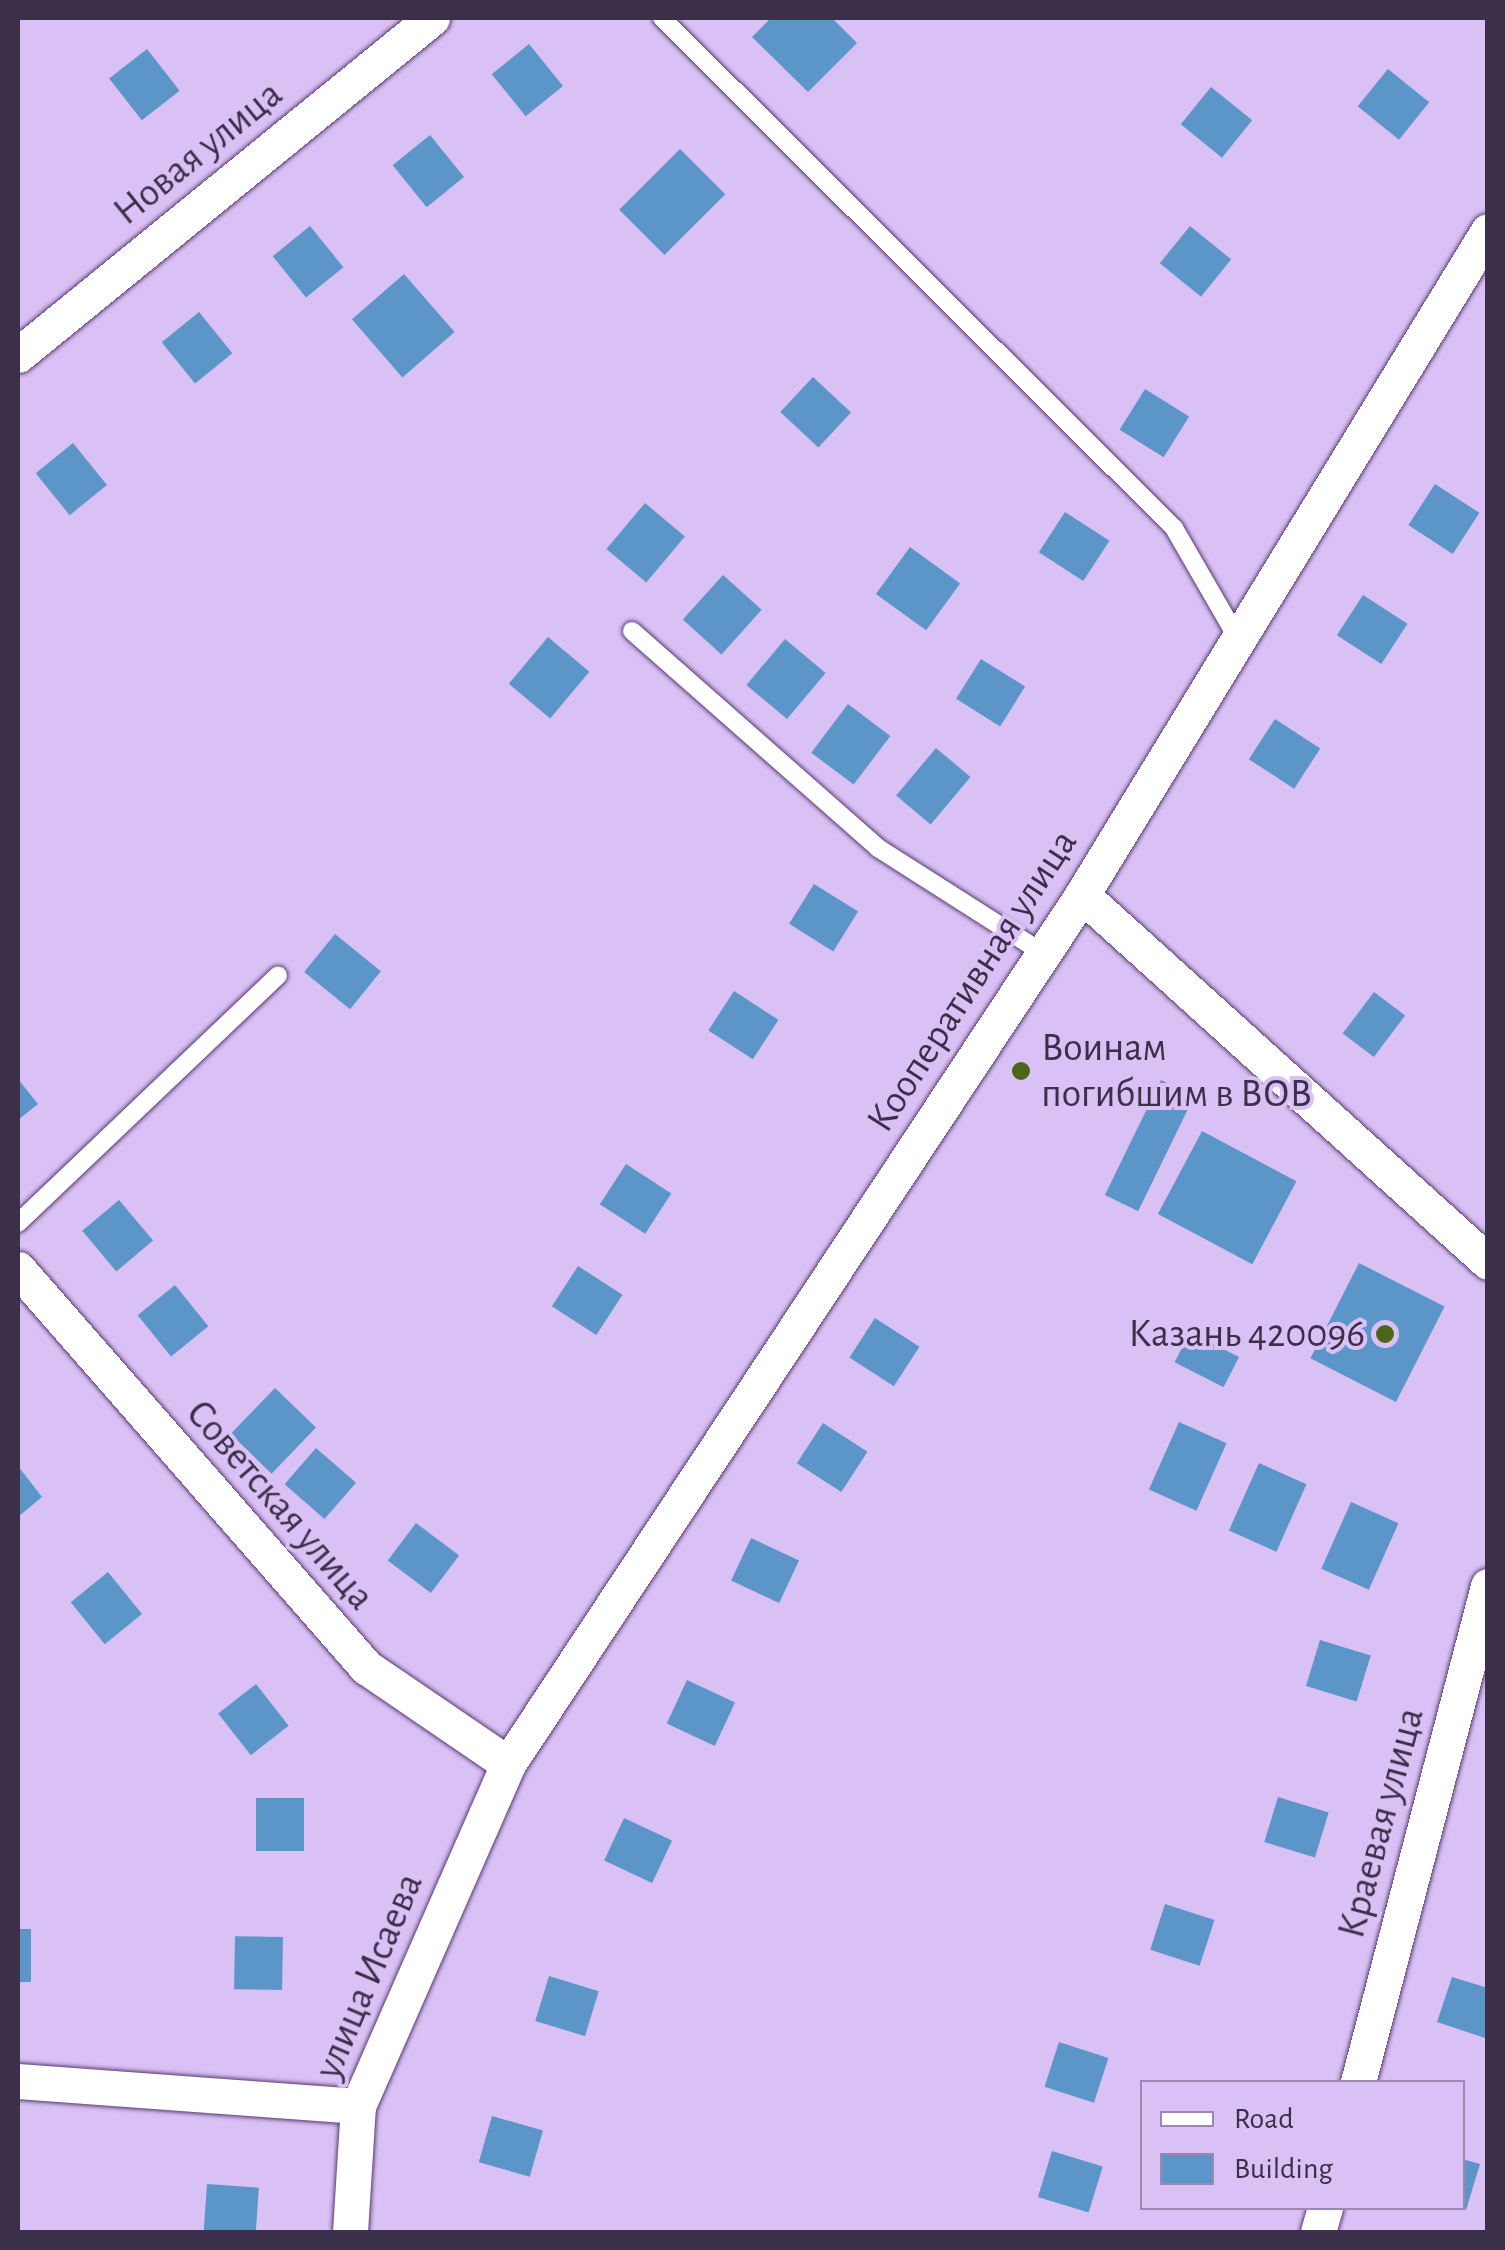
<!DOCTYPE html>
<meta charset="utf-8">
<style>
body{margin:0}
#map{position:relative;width:1505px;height:2250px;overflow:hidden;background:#dac1f5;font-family:"Alegreya Sans",sans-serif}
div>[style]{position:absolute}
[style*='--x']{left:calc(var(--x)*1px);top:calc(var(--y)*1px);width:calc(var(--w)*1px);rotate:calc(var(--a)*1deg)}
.building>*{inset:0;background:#5c95c7;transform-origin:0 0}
.roads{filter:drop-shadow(0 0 2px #573a72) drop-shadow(0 0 2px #573a72)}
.lane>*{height:18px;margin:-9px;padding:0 9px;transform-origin:9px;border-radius:9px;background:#fff}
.street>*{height:35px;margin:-17.5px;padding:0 17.5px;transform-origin:17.5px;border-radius:17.5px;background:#fff}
.dots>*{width:28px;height:28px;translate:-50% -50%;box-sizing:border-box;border:5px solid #dac1f5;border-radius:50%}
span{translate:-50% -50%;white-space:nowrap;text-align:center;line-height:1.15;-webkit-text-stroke:8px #dac1f5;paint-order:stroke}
.street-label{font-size:40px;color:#3c2f49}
.poi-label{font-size:40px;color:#3c2f49}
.left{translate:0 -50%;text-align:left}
.right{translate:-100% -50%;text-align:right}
.frame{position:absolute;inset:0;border:20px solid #3c2f49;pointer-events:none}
.legend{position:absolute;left:1140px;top:2080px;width:325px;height:130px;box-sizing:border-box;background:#dac1f5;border:2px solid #9b87b0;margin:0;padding:12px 18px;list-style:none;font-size:30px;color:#3c2f49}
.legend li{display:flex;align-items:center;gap:20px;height:50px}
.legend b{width:50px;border:2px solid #9b87b0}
</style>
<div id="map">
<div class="building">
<div style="clip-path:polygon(771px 18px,832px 18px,857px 43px,808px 92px,752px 37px)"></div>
<div style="left:529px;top:44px;width:54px;height:48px;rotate:51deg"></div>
<div style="left:147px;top:49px;width:53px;height:48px;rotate:52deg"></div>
<div style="left:1388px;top:69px;width:53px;height:48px;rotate:39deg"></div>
<div style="left:1211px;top:87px;width:53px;height:48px;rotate:39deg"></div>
<div style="left:430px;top:135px;width:54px;height:48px;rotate:51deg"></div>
<div style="left:680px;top:149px;width:64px;height:86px;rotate:45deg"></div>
<div style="left:310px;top:226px;width:53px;height:48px;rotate:51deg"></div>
<div style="left:1190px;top:226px;width:53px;height:48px;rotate:39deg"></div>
<div style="left:404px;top:274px;width:77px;height:69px;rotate:49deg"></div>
<div style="left:199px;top:312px;width:53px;height:48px;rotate:51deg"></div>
<div style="left:813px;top:377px;width:52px;height:48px;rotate:43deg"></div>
<div style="left:1145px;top:389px;width:52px;height:48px;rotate:32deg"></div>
<div style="left:73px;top:443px;width:54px;height:48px;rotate:51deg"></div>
<div style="left:1435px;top:484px;width:53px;height:49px;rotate:33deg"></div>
<div style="left:645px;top:503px;width:52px;height:60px;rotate:40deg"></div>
<div style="left:1065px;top:512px;width:53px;height:48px;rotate:33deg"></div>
<div style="left:910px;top:547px;width:62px;height:58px;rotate:36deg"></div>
<div style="left:723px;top:575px;width:52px;height:60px;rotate:42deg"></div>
<div style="left:1363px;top:595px;width:53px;height:48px;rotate:33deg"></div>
<div style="left:548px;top:637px;width:54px;height:61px;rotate:40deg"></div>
<div style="left:785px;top:639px;width:53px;height:60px;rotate:40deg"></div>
<div style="left:981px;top:659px;width:52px;height:47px;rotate:32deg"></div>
<div style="left:848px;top:704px;width:53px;height:61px;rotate:37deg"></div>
<div style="left:1275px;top:719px;width:54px;height:48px;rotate:33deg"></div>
<div style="left:936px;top:748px;width:45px;height:62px;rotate:40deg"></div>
<div style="left:814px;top:884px;width:52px;height:47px;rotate:32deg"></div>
<div style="left:335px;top:934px;width:59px;height:49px;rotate:39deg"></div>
<div style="left:734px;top:991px;width:53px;height:47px;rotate:33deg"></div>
<div style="left:1374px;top:992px;width:39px;height:52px;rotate:37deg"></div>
<div style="clip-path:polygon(18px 1079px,38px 1104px,18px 1120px)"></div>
<div style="left:1161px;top:1080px;width:37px;height:128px;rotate:26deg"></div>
<div style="left:1202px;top:1131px;width:107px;height:94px;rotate:28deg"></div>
<div style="left:626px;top:1164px;width:54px;height:48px;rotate:33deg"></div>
<div style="left:119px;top:1200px;width:53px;height:48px;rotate:50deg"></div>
<div style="left:1359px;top:1263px;width:96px;height:107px;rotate:27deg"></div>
<div style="left:578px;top:1266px;width:53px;height:48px;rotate:33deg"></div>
<div style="left:175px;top:1285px;width:53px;height:48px;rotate:51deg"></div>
<div style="left:875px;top:1318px;width:53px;height:47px;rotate:33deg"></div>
<div style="left:1190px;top:1332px;width:55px;height:34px;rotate:27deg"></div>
<div style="left:275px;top:1388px;width:57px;height:64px;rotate:44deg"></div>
<div style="left:1179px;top:1422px;width:52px;height:74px;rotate:24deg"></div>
<div style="left:823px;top:1423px;width:53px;height:48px;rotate:33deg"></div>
<div style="left:316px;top:1448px;width:53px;height:48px;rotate:41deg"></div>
<div style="left:1259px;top:1463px;width:52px;height:74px;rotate:24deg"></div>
<div style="clip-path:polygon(18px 1466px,42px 1497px,18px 1517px)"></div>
<div style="left:1351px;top:1502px;width:52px;height:73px;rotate:24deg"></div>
<div style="left:416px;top:1523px;width:54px;height:47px;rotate:37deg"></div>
<div style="left:751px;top:1538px;width:53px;height:47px;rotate:25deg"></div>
<div style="left:108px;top:1572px;width:54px;height:48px;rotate:51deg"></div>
<div style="left:1320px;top:1640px;width:53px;height:48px;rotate:17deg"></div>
<div style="left:687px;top:1680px;width:53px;height:48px;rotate:25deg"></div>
<div style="left:256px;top:1684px;width:53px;height:48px;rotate:52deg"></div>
<div style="left:1278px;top:1797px;width:53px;height:47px;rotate:17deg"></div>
<div style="left:304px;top:1798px;width:53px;height:48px;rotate:90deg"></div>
<div style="left:624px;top:1818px;width:53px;height:47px;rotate:25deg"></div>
<div style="left:1165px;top:1904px;width:52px;height:48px;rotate:18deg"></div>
<div style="left:18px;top:1929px;width:13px;height:53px"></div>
<div style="left:283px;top:1937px;width:53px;height:48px;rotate:91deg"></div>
<div style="left:549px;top:1976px;width:52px;height:47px;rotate:17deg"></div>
<div style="clip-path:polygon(1452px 1977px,1488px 1988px,1488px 2039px,1437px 2022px)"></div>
<div style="left:1059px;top:2042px;width:52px;height:47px;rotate:18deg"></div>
<div style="left:492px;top:2116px;width:53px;height:48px;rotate:16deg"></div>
<div style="left:1052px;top:2151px;width:53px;height:48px;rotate:17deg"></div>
<div style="clip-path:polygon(1462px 2159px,1480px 2164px,1466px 2210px,1462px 2209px)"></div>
<div style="left:207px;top:2184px;width:52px;height:47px;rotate:4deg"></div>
</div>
<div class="roads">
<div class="lane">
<div style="--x:662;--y:18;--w:723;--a:44.89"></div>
<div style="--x:1174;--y:528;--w:128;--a:60"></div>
<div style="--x:632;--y:631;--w:328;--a:41.4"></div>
<div style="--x:878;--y:848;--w:196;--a:32.5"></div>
<div style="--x:18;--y:1223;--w:359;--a:-43.6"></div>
</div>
<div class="street">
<div style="--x:18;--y:355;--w:534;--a:-39.15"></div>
<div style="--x:1082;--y:895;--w:547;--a:42.11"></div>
<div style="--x:18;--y:1269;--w:529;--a:48.83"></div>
<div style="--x:366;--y:1667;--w:172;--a:34.3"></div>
<div style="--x:18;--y:2081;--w:341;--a:4.2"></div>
<div style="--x:1358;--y:2082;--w:513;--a:-75.31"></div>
<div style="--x:350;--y:2232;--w:126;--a:-86.4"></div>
<div style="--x:358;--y:2106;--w:373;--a:-66.3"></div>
<div style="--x:508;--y:1764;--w:1041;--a:-56.55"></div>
<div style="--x:1082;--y:895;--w:778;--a:-58.56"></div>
<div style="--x:1318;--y:2232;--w:25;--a:-74"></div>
</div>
</div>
<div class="dots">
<div style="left:1021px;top:1071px;background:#4c6617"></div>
<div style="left:1385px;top:1334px;background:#4c6617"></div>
</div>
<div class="street-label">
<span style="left:198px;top:153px;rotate:-39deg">Новая улица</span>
<span style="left:972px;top:981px;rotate:-57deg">Кооперативная улица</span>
<span style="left:280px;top:1505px;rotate:49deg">Советская улица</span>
<span style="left:1381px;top:1823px;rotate:-75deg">Краевая улица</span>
<span style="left:369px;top:1976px;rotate:-67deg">улица Исаева</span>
</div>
<div class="poi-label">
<span class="left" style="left:1041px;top:1071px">Воинам<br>погибшим в ВОВ</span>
<span class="right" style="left:1365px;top:1334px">Казань 420096</span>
</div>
<div class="frame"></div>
<ul class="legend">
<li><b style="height:12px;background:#fff"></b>Road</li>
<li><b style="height:28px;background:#5c95c7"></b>Building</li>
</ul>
</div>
